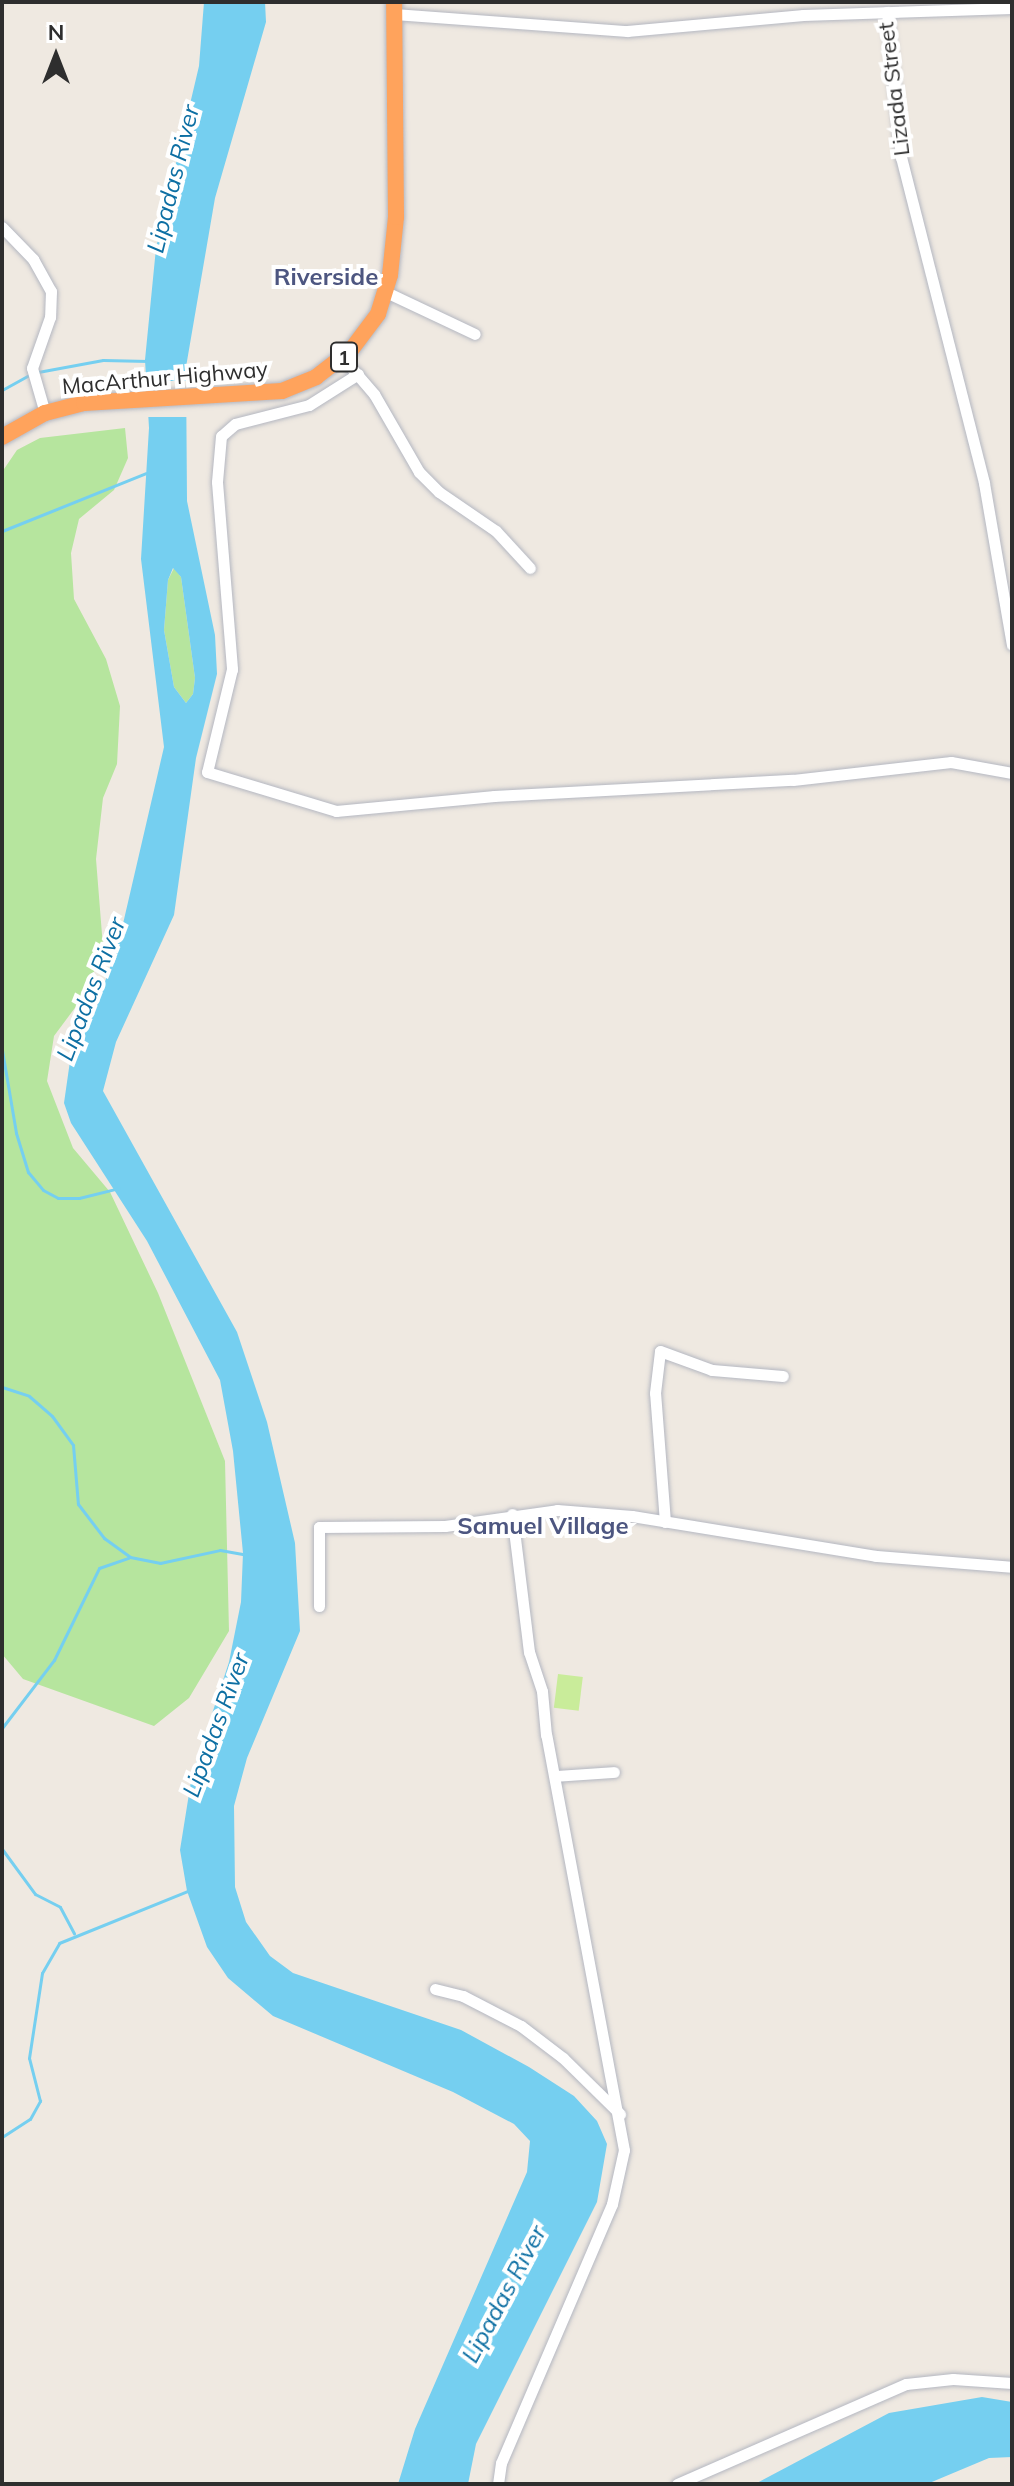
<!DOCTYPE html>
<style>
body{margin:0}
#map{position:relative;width:1014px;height:2486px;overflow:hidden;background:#efe9e1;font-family:Mulish,sans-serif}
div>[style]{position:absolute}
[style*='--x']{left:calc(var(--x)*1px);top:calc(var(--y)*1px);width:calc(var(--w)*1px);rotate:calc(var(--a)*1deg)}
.green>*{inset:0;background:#b6e59e}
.pitch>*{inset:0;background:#c9ec9a;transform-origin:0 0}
.water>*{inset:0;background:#75cff0}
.pier>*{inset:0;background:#efe9e1;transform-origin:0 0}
.stream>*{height:3px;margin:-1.5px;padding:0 1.5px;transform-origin:1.5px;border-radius:1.5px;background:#75cff0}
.roads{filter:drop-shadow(0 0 2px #b4b7c1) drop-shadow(0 0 2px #b4b7c1)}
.minor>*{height:11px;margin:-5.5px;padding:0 5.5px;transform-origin:5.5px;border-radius:5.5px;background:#fff}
.highway>*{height:16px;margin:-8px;padding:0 8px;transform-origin:8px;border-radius:8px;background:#ffa35c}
span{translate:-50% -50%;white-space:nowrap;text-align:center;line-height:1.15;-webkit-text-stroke:8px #fff;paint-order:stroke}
.shield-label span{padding:2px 6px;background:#fff;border:2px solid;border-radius:6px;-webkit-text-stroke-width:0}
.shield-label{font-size:20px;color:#2e2e2e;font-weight:700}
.street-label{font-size:22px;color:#2e2e2e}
.water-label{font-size:24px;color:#0d6fa3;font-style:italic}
.neighbourhood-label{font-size:24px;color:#4d5680;font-weight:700}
.frame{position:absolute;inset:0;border:4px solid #2e2e2e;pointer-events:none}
.north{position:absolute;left:16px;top:16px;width:80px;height:80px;-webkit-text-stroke:6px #fff;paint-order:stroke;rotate:0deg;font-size:22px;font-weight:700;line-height:32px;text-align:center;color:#2e2e2e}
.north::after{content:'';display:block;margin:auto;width:28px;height:36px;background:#2e2e2e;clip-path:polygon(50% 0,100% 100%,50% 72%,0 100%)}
</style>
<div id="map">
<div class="green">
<div style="clip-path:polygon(125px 428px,128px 458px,114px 490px,79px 519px,71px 553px,74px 599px,106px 659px,120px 706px,117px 764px,103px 798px,96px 859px,103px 947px,86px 993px,54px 1036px,47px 1081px,73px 1148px,110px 1192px,158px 1293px,225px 1461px,229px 1631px,189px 1698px,154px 1726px,23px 1679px,2px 1654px,2px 472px,17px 450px,40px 438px)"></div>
<div style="clip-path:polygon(174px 568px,181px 577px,195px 678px,193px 694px,186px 703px,174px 687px,164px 630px,168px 580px)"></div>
</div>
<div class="pitch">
<div style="left:558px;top:1674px;width:25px;height:34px;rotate:7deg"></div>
</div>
<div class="water">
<div style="clip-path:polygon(evenodd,204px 2px,265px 2px,266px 22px,215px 198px,186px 367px,187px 501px,215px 635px,217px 674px,196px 758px,174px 915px,116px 1042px,103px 1091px,237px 1332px,267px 1422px,295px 1543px,300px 1631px,247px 1758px,234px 1806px,235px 1887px,246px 1922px,270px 1956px,293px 1973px,461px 2030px,529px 2067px,574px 2096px,597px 2121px,607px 2144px,597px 2202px,476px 2444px,468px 2484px,398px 2484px,415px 2429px,527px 2172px,530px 2141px,514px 2124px,453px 2092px,273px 2016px,228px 1978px,207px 1947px,187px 1891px,180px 1850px,192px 1775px,229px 1662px,241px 1602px,243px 1553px,233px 1451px,220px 1380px,147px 1241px,71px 1123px,64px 1103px,71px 1054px,97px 1005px,119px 941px,164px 747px,141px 559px,149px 428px,145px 360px,156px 248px,199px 66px,204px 2px,173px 568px,181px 577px,195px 678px,193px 694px,186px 703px,174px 687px,164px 630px,168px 580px,173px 568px)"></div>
<div style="clip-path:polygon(982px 2397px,1012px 2402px,1012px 2457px,989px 2458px,927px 2484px,755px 2484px,889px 2413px)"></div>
</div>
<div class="pier">
<div style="left:189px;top:381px;width:36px;height:47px;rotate:90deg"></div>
</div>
<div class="stream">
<div style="--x:38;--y:372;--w:66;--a:-10.5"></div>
<div style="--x:103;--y:360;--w:45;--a:1.3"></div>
<div style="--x:2;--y:390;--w:31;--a:-29"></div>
<div style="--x:2;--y:531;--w:155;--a:-21.9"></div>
<div style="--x:2;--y:1050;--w:84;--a:80.4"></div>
<div style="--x:16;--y:1133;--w:41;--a:72.9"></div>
<div style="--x:28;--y:1172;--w:23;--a:50"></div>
<div style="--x:43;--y:1190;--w:17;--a:28"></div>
<div style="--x:58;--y:1198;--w:21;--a:0"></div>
<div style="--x:79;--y:1198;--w:41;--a:-14"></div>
<div style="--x:2;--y:1387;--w:28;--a:18"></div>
<div style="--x:29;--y:1396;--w:30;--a:41"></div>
<div style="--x:52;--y:1416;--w:36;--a:54"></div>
<div style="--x:73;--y:1445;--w:59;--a:85.2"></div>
<div style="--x:78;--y:1504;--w:43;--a:52.6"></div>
<div style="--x:104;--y:1538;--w:32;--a:36"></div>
<div style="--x:130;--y:1557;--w:31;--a:11"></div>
<div style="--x:160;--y:1563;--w:61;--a:-12.2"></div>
<div style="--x:220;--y:1550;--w:27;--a:10"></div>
<div style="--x:2;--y:1728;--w:86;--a:-52.6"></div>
<div style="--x:54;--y:1660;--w:102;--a:-63.9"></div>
<div style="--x:99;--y:1568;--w:31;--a:-19"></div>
<div style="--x:2;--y:1849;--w:56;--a:53.7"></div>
<div style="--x:35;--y:1894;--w:28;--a:27"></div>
<div style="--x:60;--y:1907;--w:30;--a:62"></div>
<div style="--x:2;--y:2137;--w:33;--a:-33"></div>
<div style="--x:30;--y:2119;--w:21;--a:-61"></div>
<div style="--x:40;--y:2101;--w:44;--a:-104.3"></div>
<div style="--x:29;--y:2058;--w:86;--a:-81.3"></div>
<div style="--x:42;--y:1973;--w:34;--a:-60"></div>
<div style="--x:59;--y:1943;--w:139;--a:-22"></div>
</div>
<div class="roads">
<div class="minor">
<div style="--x:887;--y:12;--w:146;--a:84.5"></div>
<div style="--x:901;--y:157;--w:336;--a:75.7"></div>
<div style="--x:984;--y:483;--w:164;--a:80.2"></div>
<div style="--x:394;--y:14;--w:234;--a:4.2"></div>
<div style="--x:627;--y:31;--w:177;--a:-5.2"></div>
<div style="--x:803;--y:15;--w:209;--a:-1.9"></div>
<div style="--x:2;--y:227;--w:45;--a:45.9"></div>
<div style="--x:33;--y:259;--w:37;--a:61"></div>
<div style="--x:51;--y:291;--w:26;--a:92"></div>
<div style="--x:50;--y:317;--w:54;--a:109.4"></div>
<div style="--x:32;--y:368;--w:47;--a:73.9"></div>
<div style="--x:386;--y:292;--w:98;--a:25.3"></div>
<div style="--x:343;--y:358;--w:48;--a:49.3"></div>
<div style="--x:374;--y:394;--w:90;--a:60"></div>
<div style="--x:419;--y:472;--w:28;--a:45"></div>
<div style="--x:439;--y:492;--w:69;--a:34.4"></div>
<div style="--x:496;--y:531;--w:50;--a:47.4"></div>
<div style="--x:358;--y:374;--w:58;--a:147.7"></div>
<div style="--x:309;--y:405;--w:76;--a:165.6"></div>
<div style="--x:235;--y:424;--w:18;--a:139"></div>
<div style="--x:221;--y:436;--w:46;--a:95"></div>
<div style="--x:217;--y:482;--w:188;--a:85.4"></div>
<div style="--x:232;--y:669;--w:106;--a:103.6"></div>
<div style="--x:207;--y:772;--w:135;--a:16.8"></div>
<div style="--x:336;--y:811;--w:159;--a:-5.4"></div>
<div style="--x:494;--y:796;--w:299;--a:-3.1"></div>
<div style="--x:793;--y:780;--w:159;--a:-6.5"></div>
<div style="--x:951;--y:762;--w:62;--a:10.2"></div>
<div style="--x:665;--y:1522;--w:129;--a:-94.4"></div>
<div style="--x:655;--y:1393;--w:42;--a:-83.2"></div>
<div style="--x:660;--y:1351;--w:55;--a:20.1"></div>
<div style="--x:712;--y:1370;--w:71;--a:4.8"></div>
<div style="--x:319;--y:1606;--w:79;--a:-90"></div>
<div style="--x:319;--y:1527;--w:126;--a:-0.5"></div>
<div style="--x:445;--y:1526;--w:113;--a:-8.1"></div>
<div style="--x:557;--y:1510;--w:75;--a:4.6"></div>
<div style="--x:632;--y:1516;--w:247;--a:9.3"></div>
<div style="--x:876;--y:1556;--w:136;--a:4.6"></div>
<div style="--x:555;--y:1776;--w:59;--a:-3.9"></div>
<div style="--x:435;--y:1989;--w:29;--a:14"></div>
<div style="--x:463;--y:1996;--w:65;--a:27.3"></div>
<div style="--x:521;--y:2026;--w:53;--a:37.3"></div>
<div style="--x:563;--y:2058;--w:80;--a:44.5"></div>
<div style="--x:498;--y:2484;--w:21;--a:-82"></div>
<div style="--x:501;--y:2463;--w:282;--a:-66.8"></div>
<div style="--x:612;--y:2204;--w:55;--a:-77.5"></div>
<div style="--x:624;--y:2150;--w:422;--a:-100.6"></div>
<div style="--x:546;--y:1735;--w:44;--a:-95.2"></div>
<div style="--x:542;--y:1691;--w:41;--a:-108.4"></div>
<div style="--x:529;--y:1652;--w:139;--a:-97"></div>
<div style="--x:677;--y:2484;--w:250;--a:-23.6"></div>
<div style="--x:906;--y:2384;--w:47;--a:-6.1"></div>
<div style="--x:953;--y:2379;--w:59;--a:3.9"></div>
</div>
<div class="highway">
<div style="--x:2;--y:437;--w:49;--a:-29.2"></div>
<div style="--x:45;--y:413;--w:40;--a:-14.4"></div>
<div style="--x:84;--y:403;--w:198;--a:-3.5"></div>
<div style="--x:282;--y:391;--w:37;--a:-22"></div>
<div style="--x:316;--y:377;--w:44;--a:-37.6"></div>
<div style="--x:351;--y:350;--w:45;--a:-53.1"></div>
<div style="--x:378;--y:314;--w:41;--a:-72.9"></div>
<div style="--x:390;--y:275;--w:58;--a:-84.1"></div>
<div style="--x:396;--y:217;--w:215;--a:-90.5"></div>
</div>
</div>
<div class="shield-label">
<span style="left:344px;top:357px">1</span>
</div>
<div class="street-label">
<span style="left:894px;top:89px;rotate:-97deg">Lizada Street</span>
<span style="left:165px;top:378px;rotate:-5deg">MacArthur Highway</span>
</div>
<div class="water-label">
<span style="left:173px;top:179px;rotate:-76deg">Lipadas River</span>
<span style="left:91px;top:989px;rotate:-69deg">Lipadas River</span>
<span style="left:216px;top:1725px;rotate:-70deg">Lipadas River</span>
<span style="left:504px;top:2294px;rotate:-62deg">Lipadas River</span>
</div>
<div class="neighbourhood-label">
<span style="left:326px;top:277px">Riverside</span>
<span style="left:543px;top:1526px">Samuel Village</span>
</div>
<div class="frame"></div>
<div class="north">N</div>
</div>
